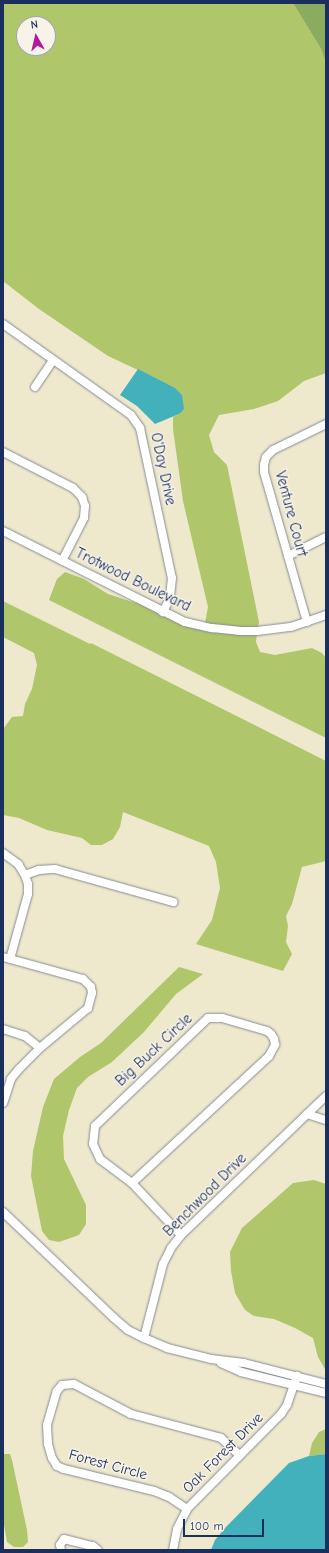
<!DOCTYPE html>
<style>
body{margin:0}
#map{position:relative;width:329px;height:1553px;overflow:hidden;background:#eee8cd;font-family:"Comic Neue",sans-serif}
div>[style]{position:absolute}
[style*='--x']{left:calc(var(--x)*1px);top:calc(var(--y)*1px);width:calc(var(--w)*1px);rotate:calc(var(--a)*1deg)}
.green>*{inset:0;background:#afc66b}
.forest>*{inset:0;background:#8bab5f}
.water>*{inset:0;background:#42b1bc}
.roads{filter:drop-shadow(0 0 1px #848c96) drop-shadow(0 0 1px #848c96)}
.minor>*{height:8px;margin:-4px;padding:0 4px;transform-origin:4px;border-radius:4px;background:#fff}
span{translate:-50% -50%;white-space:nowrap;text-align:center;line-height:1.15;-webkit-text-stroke:3px #f7f3e8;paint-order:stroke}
.street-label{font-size:15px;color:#1b2f5e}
.frame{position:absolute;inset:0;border:4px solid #1b2f5e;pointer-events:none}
.north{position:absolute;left:16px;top:16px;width:40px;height:40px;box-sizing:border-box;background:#f7f3e8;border:1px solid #9fa5b1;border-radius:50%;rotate:352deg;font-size:11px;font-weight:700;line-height:16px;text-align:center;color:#1b2f5e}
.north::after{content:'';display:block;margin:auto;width:14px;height:18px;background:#b5179e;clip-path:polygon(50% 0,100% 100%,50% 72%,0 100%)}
.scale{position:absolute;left:183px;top:1519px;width:81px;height:18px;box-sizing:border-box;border:2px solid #1b2f5e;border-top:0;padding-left:5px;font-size:12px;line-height:14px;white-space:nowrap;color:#1b2f5e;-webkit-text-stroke:3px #f7f3e8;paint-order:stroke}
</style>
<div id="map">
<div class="green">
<div style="clip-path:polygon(evenodd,3px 3px,293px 3px,321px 49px,326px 63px,326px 373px,304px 381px,278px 401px,254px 409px,219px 415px,209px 435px,214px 452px,227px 465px,259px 622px,258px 628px,239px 628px,205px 623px,208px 607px,183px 501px,173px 429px,173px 417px,179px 414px,153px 377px,108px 356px,39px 309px,3px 281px,3px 3px,24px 24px,48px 24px,48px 48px,24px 48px,24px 24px)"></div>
<div style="clip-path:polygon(65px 572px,84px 579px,108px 594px,142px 605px,184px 625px,257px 634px,256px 642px,260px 652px,275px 655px,312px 648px,322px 653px,326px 658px,326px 738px,49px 600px,57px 579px)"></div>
<div style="clip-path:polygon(3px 601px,90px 644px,91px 643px,326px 761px,326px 861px,302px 867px,292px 904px,286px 916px,288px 926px,286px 942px,292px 954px,283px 971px,196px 944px,212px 920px,220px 888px,216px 862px,209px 846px,123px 812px,120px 827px,113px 839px,102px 845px,91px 845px,82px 838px,47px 830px,19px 818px,3px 815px,3px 729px,12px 717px,23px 716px,25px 704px,32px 689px,37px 665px,34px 653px,3px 637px)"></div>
<div style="clip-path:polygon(179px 967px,203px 974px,176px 994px,144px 1032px,112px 1062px,88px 1077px,77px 1088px,69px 1110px,63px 1136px,64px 1159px,86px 1205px,86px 1224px,79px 1235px,59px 1242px,49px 1240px,42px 1231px,31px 1176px,33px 1151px,43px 1107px,54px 1079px,80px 1057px,101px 1043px)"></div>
<div style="clip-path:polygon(314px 1180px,326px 1184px,326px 1371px,318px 1357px,313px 1338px,295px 1328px,274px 1319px,254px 1316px,245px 1310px,235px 1293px,231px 1271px,230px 1252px,242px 1228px,293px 1183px)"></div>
<div style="clip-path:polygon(326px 1429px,326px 1454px,309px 1456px,312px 1443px,319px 1432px)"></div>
<div style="clip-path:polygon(3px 1454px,10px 1454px,12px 1460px,27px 1530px,28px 1542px,23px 1547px,14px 1547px,7px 1542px,4px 1525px)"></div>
</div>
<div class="forest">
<div style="clip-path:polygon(293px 3px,326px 3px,326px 63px,321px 49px)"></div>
</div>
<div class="water">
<div style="clip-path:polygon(138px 369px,175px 388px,182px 395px,184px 409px,179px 414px,155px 424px,137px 406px,120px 395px)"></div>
<div style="clip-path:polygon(326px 1454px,326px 1550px,211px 1550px,215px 1540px,226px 1527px,289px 1463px,309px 1456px)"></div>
</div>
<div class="roads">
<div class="minor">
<div style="--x:3;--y:324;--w:157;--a:35.4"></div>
<div style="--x:131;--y:415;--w:16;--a:55"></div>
<div style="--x:140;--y:428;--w:153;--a:78"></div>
<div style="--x:172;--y:578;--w:20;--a:96"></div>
<div style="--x:170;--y:598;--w:16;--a:117"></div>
<div style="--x:35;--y:387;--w:32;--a:-56"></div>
<div style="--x:3;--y:452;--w:79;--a:27.2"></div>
<div style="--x:73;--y:488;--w:13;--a:45"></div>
<div style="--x:82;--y:497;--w:9;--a:72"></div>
<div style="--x:85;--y:506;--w:12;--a:95"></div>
<div style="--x:84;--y:518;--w:48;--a:117.1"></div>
<div style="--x:3;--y:531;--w:203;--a:26.6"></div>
<div style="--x:185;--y:622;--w:28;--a:13"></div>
<div style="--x:212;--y:628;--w:27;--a:6"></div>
<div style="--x:239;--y:631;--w:18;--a:0"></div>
<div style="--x:257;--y:631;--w:34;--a:-7"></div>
<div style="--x:291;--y:627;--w:37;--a:-19"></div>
<div style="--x:288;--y:556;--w:42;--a:-26.6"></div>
<div style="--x:307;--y:622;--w:156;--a:-106"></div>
<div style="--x:264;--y:472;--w:7;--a:-90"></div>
<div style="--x:264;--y:465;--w:8;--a:-76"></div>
<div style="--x:266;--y:457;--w:10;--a:-45"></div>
<div style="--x:273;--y:450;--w:59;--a:-26.1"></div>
<div style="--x:3;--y:853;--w:19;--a:36"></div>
<div style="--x:18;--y:864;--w:13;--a:58"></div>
<div style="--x:25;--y:875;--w:9;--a:72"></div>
<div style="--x:28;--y:884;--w:10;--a:90"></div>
<div style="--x:28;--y:894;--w:67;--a:105.5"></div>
<div style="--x:25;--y:875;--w:15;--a:-20"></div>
<div style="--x:39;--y:870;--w:16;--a:-4"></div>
<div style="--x:55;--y:869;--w:123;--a:15.6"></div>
<div style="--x:3;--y:957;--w:83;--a:15.4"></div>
<div style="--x:83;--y:979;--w:11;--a:45"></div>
<div style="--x:91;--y:987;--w:6;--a:81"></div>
<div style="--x:92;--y:993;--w:16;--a:105"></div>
<div style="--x:88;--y:1008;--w:62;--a:140.2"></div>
<div style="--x:40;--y:1048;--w:30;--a:135"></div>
<div style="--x:19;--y:1069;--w:13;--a:129"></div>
<div style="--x:11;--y:1079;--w:25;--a:108"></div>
<div style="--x:3;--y:1029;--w:23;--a:18"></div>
<div style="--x:25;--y:1036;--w:19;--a:39"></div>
<div style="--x:307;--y:1114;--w:20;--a:18"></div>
<div style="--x:132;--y:1183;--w:187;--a:-42.8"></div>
<div style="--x:269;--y:1056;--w:13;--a:-61"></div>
<div style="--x:275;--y:1045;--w:6;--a:-99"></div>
<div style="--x:274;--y:1039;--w:6;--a:-121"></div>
<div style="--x:271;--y:1034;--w:5;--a:-143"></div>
<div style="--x:267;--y:1031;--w:47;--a:-163.9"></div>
<div style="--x:222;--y:1018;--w:14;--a:180"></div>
<div style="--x:208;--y:1018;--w:156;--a:136.3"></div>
<div style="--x:95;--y:1126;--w:18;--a:96"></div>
<div style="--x:93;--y:1144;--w:17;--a:65"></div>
<div style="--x:100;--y:1159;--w:40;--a:37"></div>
<div style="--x:132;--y:1183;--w:71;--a:46.7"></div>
<div style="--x:3;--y:1212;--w:153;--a:43.7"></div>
<div style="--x:114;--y:1318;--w:18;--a:41"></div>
<div style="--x:128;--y:1330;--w:18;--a:27"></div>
<div style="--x:144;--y:1338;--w:25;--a:23"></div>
<div style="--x:167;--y:1348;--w:45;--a:14"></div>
<div style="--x:211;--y:1359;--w:33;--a:7"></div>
<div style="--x:244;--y:1363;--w:85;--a:14.4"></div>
<div style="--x:144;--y:1338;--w:76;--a:-75.6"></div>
<div style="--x:163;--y:1264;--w:18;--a:-63"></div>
<div style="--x:171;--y:1248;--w:16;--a:-52"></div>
<div style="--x:181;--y:1235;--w:201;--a:-43.8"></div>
<div style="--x:221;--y:1363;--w:22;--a:24"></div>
<div style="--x:241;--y:1372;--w:88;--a:13.9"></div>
<div style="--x:187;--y:1509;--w:22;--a:-146"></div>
<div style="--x:169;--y:1497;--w:16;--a:-158"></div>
<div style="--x:154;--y:1491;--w:93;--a:-166.3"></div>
<div style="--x:64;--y:1469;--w:8;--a:-157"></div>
<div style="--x:57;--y:1466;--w:9;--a:-122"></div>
<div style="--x:52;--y:1458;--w:15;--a:-106"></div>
<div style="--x:48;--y:1444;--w:19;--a:-93"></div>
<div style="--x:47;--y:1425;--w:35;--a:-74"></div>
<div style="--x:57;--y:1391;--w:8;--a:-50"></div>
<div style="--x:62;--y:1385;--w:12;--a:-5"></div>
<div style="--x:74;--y:1384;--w:64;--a:27.8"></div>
<div style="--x:131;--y:1414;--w:93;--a:14.9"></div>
<div style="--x:221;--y:1438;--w:25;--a:43"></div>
<div style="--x:61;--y:1550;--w:5;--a:-101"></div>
<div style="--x:60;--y:1545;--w:7;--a:-56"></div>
<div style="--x:64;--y:1539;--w:30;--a:14"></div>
<div style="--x:93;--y:1546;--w:6;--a:39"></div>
<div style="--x:173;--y:1550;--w:21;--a:-79"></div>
<div style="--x:177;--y:1529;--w:22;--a:-63"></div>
<div style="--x:187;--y:1509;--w:134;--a:-45.3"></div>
<div style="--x:281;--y:1414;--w:11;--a:-56"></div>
<div style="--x:287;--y:1405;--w:31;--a:-71"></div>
</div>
</div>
<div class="street-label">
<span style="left:163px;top:469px;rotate:78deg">O'Day Drive</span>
<span style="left:291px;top:514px;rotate:75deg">Venture Court</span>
<span style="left:133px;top:580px;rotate:26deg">Trotwood Boulevard</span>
<span style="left:154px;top:1050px;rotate:-43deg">Big Buck Circle</span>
<span style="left:205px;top:1195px;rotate:-45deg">Benchwood Drive</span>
<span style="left:223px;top:1453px;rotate:-45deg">Oak Forest Drive</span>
<span style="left:108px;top:1465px;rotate:15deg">Forest Circle</span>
</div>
<div class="frame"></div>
<div class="north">N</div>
<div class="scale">100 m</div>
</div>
